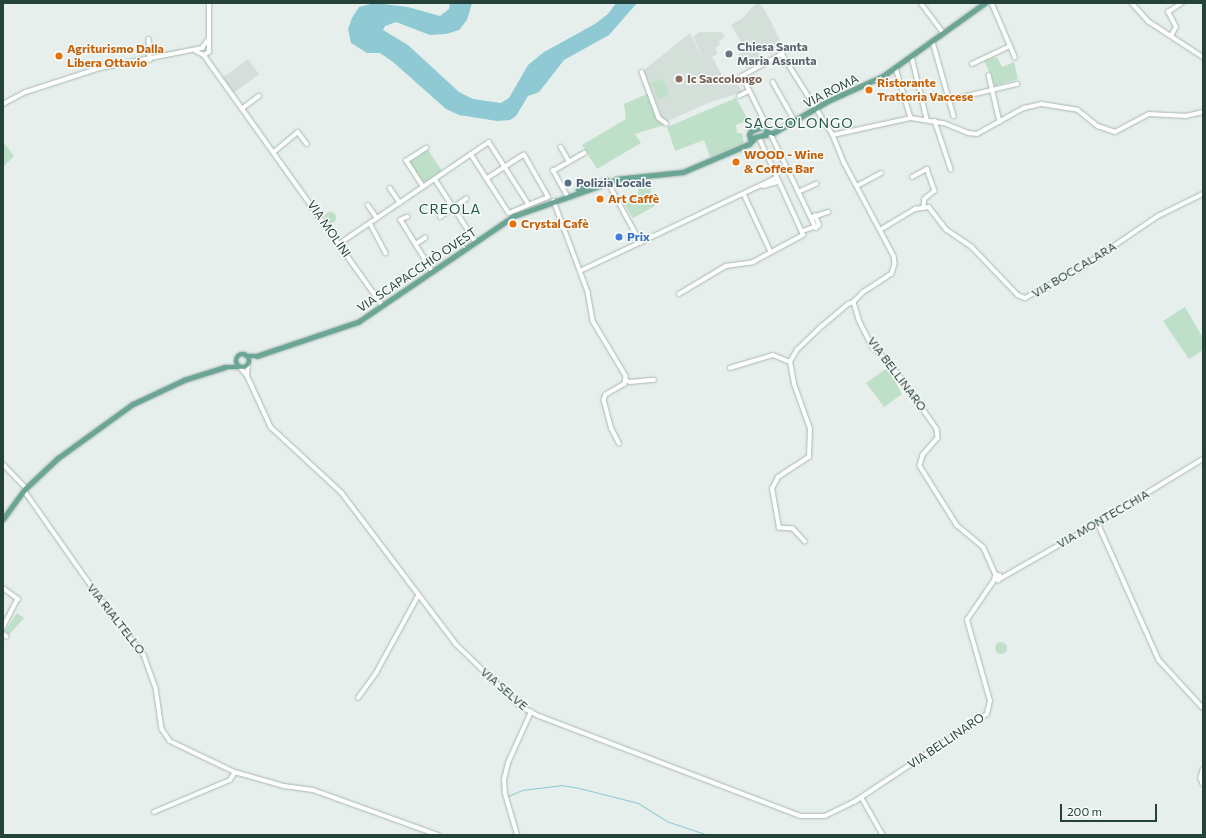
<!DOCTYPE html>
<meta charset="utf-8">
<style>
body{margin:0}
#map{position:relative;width:1206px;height:838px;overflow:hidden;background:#e6efeb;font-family:Commissioner,sans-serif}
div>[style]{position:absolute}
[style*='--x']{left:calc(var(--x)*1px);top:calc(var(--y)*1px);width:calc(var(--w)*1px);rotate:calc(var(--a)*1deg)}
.built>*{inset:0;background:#d4dfda;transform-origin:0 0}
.green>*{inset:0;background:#bfe0c8;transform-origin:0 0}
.round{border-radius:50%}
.water>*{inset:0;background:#8ec9d4}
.stream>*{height:1px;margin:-0.5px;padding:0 0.5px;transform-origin:0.5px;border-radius:0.5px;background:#8ec9d4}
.roads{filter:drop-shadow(0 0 1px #a8b8b2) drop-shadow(0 0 1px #a8b8b2)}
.minor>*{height:3.5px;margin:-1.75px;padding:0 1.75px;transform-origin:1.75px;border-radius:1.75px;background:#fff}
.major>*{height:4.5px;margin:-2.25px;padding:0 2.25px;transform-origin:2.25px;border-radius:2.25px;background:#6aa596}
.major>.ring{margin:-2.25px;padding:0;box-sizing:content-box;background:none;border:4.5px solid #6aa596;border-radius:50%}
.dots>*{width:11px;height:11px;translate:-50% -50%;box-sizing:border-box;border:2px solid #f7fbf9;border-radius:50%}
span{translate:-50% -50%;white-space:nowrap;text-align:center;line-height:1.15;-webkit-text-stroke:3px #f7fbf9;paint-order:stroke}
.worship-label{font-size:12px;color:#5b616d;font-weight:700}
.left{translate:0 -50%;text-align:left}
.food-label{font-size:12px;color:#c56008;font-weight:700}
.education-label{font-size:12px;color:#785e54;font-weight:700}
.street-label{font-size:12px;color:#24423a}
.service-label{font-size:12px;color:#4e5e75;font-weight:700}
.shop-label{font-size:12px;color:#366cbe;font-weight:700}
.quarter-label{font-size:14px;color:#1f5548;letter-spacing:1px}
.frame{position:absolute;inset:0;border:4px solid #24423a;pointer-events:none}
.scale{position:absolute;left:1060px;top:804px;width:97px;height:18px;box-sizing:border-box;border:2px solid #24423a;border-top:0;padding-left:5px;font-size:12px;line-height:14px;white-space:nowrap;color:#24423a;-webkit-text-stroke:3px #f7fbf9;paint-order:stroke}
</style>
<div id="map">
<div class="built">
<div style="clip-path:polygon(756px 3px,760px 3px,772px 23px,783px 48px,771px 54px,765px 45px,763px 46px,757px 50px,762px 59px,746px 68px,738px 55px,746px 50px,731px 25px,744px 17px)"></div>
<div style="clip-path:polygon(700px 32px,722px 32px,725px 37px,718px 42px,720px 44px,715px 48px,718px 54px,712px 57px,722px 75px,712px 81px,713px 84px,732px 75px,743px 92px,708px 103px,668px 121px,663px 120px,644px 70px,690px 33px,704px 63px,693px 36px)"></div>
<div style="left:248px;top:59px;width:19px;height:31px;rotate:54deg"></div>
</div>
<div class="green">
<div style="clip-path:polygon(997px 57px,1002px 67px,1014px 62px,1018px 79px,995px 86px,984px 60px)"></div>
<div style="left:663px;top:79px;width:17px;height:12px;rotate:69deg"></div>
<div style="clip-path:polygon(649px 93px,657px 118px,664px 125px,635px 134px,641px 143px,597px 169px,582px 145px,626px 119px,624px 104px)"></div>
<div style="clip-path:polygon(736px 98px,751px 125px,747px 121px,736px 125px,737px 133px,742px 133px,744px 143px,710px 157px,704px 140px,675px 151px,667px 127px)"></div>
<div style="clip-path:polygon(4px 143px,14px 156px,3px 167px,3px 144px)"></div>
<div style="left:428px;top:150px;width:25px;height:22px;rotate:56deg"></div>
<div style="clip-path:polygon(648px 179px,655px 206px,633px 218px,623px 202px,639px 192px,635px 180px)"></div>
<div class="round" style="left:324.5px;top:211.5px;width:11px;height:11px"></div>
<div style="clip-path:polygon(1185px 307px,1203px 338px,1203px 350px,1189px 359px,1163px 321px)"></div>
<div style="clip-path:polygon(887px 368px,897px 379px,896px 383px,902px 394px,884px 407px,866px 383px)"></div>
<div style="clip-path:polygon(17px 613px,24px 618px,9px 635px,5px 631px)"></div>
<div class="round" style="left:995px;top:642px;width:12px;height:12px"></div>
</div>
<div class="water">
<div style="clip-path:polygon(375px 3px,408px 7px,440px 16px,449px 9px,450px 3px,472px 3px,467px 20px,459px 30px,446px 34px,430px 35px,396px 22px,385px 26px,383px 30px,408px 45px,459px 92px,473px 99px,501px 103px,509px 98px,528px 65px,544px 52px,595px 24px,608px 14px,616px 3px,637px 3px,609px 35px,564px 60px,539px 92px,528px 96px,516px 116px,510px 120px,497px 121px,459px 115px,446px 109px,393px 62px,380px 53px,367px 53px,351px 43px,348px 29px,352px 18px,359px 7px)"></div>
</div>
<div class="stream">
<div style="--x:508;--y:796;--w:15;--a:-23"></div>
<div style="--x:522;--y:790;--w:39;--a:-7"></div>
<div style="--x:561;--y:785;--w:18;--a:9"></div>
<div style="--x:579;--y:788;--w:61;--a:14.3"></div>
<div style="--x:638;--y:803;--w:36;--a:32"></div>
<div style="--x:669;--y:822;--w:41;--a:18.4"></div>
</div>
<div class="roads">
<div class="minor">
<div style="--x:921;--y:3;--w:38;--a:53"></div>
<div style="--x:992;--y:3;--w:59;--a:66.9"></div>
<div style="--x:1132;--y:3;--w:24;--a:48"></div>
<div style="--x:1148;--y:21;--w:66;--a:33.2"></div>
<div style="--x:1171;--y:36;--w:10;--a:-61"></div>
<div style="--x:1176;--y:27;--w:17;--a:-118"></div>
<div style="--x:1168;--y:12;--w:17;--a:-33"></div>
<div style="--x:149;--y:39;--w:21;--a:87"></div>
<div style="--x:933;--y:42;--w:77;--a:74.2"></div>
<div style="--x:196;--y:51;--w:9;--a:27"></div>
<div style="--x:204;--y:55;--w:6;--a:-31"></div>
<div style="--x:209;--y:52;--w:49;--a:-90"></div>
<div style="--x:204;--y:55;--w:308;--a:54.5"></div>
<div style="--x:912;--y:57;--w:64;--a:76.4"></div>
<div style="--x:972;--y:64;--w:42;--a:-25.3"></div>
<div style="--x:896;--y:68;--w:52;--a:73.3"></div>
<div style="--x:642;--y:72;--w:49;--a:69.7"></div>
<div style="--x:659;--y:118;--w:9;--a:36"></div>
<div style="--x:989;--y:75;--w:48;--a:76.8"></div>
<div style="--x:773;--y:82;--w:45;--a:60.6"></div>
<div style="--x:739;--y:96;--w:11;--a:-27"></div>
<div style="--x:950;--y:100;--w:69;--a:-13.4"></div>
<div style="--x:3;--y:104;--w:26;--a:-28"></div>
<div style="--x:26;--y:92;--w:78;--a:-18"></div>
<div style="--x:100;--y:68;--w:104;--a:-11.1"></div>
<div style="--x:202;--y:48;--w:10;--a:-53"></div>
<div style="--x:243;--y:108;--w:20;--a:-37"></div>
<div style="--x:935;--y:121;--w:51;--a:71.6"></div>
<div style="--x:764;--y:126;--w:5;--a:-90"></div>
<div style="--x:764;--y:121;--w:50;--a:-116.1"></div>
<div style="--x:742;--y:76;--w:46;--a:-28.8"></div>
<div style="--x:782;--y:54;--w:96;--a:57.8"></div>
<div style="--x:833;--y:135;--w:31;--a:68"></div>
<div style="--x:845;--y:164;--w:104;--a:62"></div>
<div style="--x:894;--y:256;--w:8;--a:83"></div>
<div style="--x:895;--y:264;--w:10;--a:107"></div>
<div style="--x:892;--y:274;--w:35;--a:147"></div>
<div style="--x:863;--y:293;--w:13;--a:135"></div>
<div style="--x:854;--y:302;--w:19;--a:74"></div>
<div style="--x:859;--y:320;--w:29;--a:63"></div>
<div style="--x:872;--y:346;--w:28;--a:44"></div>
<div style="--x:892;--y:365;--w:78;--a:54.9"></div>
<div style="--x:937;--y:429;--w:9;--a:84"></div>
<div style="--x:938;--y:438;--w:23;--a:131"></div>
<div style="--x:923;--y:455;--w:11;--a:105"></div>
<div style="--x:920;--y:466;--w:70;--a:57.9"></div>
<div style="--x:957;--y:525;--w:35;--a:40"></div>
<div style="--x:984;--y:548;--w:30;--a:66"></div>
<div style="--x:771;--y:134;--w:104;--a:64.4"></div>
<div style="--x:816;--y:228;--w:4;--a:-45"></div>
<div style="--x:819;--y:225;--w:10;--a:-114"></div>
<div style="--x:833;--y:135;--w:80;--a:-12.3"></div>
<div style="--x:911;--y:118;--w:33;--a:9"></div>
<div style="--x:944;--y:123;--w:27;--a:22"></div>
<div style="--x:969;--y:133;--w:8;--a:7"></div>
<div style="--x:977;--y:134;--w:54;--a:-29"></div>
<div style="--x:1024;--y:108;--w:18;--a:-13"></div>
<div style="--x:1042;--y:104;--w:36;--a:9"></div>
<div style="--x:1078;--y:110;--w:26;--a:39"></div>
<div style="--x:1098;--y:126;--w:18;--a:19"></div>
<div style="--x:1115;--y:132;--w:38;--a:-28"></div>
<div style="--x:1149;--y:114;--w:37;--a:3"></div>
<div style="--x:1186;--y:116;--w:17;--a:-13"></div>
<div style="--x:561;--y:147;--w:16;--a:60"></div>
<div style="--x:274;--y:152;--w:31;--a:-40"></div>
<div style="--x:298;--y:132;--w:15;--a:53"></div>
<div style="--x:471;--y:154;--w:70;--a:57.2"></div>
<div style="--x:509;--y:213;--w:42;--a:-22.3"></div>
<div style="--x:548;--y:197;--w:48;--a:-119.7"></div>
<div style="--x:524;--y:155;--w:44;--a:147"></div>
<div style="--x:912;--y:177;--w:17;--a:-28"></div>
<div style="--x:927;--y:169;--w:23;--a:70"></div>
<div style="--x:935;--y:191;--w:13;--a:141"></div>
<div style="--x:925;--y:199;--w:7;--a:98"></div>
<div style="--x:435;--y:179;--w:75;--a:56.9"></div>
<div style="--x:608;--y:182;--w:69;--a:61.6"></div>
<div style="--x:763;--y:186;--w:16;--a:-15"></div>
<div style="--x:857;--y:186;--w:27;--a:-28"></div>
<div style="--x:423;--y:187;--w:31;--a:-123"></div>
<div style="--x:406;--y:161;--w:24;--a:-33"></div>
<div style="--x:390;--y:188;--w:18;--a:56"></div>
<div style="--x:798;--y:192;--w:20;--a:-24"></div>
<div style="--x:744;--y:194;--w:64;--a:65"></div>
<div style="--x:567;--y:196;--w:29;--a:-119"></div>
<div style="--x:553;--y:171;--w:36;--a:-30"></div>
<div style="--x:554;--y:201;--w:97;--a:69.5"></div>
<div style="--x:588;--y:292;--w:29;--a:80"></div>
<div style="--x:593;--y:321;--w:64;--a:59"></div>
<div style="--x:626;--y:376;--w:8;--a:97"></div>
<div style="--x:625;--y:384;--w:22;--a:150"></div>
<div style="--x:606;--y:395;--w:5;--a:112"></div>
<div style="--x:604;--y:400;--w:30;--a:75"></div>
<div style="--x:612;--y:429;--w:16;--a:63"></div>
<div style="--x:368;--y:205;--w:16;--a:55"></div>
<div style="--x:408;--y:217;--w:8;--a:157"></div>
<div style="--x:401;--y:220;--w:61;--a:58.4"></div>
<div style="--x:440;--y:217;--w:32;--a:-35"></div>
<div style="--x:813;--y:217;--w:16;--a:-18"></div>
<div style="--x:370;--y:223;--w:34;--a:62"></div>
<div style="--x:880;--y:230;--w:41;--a:-31"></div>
<div style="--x:915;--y:209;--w:14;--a:-8"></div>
<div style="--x:929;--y:207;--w:29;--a:52"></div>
<div style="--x:947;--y:230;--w:30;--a:34"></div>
<div style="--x:972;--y:247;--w:66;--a:46.2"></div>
<div style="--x:1018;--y:295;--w:8;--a:23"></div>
<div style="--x:1025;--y:298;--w:62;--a:-27.8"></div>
<div style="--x:1080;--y:269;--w:94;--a:-34.2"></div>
<div style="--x:1158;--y:216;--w:50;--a:-26.1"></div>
<div style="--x:803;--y:231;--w:12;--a:-20"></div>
<div style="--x:339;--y:244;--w:181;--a:-34.2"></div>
<div style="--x:489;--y:142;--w:72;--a:57.4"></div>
<div style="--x:416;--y:244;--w:11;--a:-34"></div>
<div style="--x:580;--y:271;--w:217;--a:-25.4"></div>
<div style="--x:679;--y:294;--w:55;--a:-30.8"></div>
<div style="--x:726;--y:266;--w:27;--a:-8"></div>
<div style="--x:753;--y:262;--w:57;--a:-28.4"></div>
<div style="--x:803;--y:235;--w:107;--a:-114.4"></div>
<div style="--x:240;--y:367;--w:11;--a:49"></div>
<div style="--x:247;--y:375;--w:57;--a:65.2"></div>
<div style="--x:271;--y:427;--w:97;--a:42.9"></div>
<div style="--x:342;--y:493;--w:189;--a:52.9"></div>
<div style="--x:456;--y:644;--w:89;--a:44.1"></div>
<div style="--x:520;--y:706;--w:21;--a:28"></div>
<div style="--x:539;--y:716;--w:280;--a:20.9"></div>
<div style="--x:801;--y:816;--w:24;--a:0"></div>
<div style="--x:825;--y:816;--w:32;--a:-26"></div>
<div style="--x:854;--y:802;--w:159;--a:-33.5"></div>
<div style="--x:987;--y:714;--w:13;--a:-77"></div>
<div style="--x:990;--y:701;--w:84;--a:-105.9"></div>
<div style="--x:967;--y:620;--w:50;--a:-55.7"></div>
<div style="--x:730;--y:368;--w:45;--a:-16.8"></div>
<div style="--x:773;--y:355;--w:18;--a:22"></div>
<div style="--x:247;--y:375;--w:10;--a:-84"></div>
<div style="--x:626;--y:380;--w:4;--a:27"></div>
<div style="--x:630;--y:382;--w:24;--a:-5"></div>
<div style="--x:3;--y:464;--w:33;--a:46"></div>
<div style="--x:24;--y:490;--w:139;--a:54.9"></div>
<div style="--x:104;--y:604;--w:65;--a:51.9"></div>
<div style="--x:144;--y:655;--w:35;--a:70"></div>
<div style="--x:156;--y:688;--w:41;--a:81.7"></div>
<div style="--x:162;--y:729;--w:14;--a:56"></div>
<div style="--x:170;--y:741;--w:72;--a:25.5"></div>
<div style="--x:235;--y:772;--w:51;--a:15.9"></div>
<div style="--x:284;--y:786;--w:29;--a:8"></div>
<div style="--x:313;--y:790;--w:133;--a:19.8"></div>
<div style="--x:1098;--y:523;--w:150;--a:66"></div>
<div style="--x:1159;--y:660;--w:65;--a:47.5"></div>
<div style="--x:805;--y:542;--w:18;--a:-133"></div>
<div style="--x:793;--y:529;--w:14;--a:-176"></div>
<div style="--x:779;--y:528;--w:40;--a:-100"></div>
<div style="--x:772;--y:489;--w:13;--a:-63"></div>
<div style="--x:778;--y:477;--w:37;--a:-33"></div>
<div style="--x:809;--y:457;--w:28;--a:-88"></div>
<div style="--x:810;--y:429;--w:48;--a:-109.6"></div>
<div style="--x:794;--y:384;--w:22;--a:-100"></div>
<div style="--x:790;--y:362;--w:14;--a:-60"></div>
<div style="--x:797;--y:350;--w:35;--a:-44"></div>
<div style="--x:822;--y:326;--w:34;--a:-40"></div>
<div style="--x:848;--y:304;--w:6;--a:-18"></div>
<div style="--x:1000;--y:576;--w:4;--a:-166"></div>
<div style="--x:996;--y:575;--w:3;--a:108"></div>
<div style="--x:995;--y:578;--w:4;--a:34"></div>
<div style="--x:998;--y:580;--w:115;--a:-29.7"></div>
<div style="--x:1098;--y:523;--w:123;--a:-31.4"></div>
<div style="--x:3;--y:588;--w:19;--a:36"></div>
<div style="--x:18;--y:599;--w:34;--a:117"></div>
<div style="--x:3;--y:634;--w:4;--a:34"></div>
<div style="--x:358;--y:698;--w:31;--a:-54"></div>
<div style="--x:376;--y:673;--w:88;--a:-61.4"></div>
<div style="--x:1203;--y:770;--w:8;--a:104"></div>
<div style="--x:1201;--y:778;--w:6;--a:72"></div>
<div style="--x:862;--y:798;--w:43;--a:60.4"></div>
<div style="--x:154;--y:812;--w:82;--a:-22.8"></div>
<div style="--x:230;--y:780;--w:9;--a:-58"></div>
<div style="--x:517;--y:835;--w:43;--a:-106.3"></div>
<div style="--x:505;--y:794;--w:14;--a:-94"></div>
<div style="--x:504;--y:780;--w:17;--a:-77"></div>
<div style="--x:508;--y:763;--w:56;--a:-65.7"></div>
</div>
<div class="major">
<div style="--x:764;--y:126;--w:4;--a:45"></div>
<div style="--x:767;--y:129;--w:6;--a:99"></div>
<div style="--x:766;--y:135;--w:16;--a:165"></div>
<div style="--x:751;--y:139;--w:4;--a:-117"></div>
<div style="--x:749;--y:135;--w:4;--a:-63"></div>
<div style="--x:751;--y:131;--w:14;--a:-21"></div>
<div style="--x:767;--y:133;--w:6;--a:0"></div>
<div style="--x:773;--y:133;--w:64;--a:-30.2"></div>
<div style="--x:828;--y:101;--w:60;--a:-24.4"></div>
<div style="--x:883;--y:76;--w:125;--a:-35.6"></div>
<div style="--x:616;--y:179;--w:67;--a:-6"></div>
<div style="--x:683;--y:172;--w:72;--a:-23"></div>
<div style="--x:749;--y:144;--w:6;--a:-45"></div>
<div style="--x:578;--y:189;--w:30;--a:-17"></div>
<div class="ring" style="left:236px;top:354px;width:9.5px;height:9.5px"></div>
<div style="--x:246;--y:356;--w:11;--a:0"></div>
<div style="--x:257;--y:356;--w:107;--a:-18.6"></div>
<div style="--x:358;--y:322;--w:189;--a:-34.2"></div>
<div style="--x:514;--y:216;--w:111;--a:-19.4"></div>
<div style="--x:3;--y:519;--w:36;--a:-54"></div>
<div style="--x:24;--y:490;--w:47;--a:-43.3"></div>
<div style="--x:58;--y:458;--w:92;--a:-35.8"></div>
<div style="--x:133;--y:404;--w:56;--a:-25.2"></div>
<div style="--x:184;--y:380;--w:43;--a:-17.6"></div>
<div style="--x:225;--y:367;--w:14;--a:0"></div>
</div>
</div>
<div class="dots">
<div style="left:729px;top:54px;background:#6b7280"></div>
<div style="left:59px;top:56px;background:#e8710a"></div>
<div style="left:679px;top:79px;background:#8d6e63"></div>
<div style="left:869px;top:90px;background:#e8710a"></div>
<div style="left:736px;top:162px;background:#e8710a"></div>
<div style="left:568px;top:183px;background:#5c6f8a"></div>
<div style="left:600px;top:199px;background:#e8710a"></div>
<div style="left:513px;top:224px;background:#e8710a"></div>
<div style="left:619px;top:237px;background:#3f7fe0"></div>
</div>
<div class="worship-label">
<span class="left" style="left:737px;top:54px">Chiesa Santa<br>Maria Assunta</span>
</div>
<div class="food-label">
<span class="left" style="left:67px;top:56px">Agriturismo Dalla<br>Libera Ottavio</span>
<span class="left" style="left:877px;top:90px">Ristorante<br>Trattoria Vaccese</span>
<span class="left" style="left:744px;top:162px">WOOD - Wine<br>&amp; Coffee Bar</span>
<span class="left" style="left:608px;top:199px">Art Caffè</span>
<span class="left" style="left:521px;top:224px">Crystal Cafè</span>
</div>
<div class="education-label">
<span class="left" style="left:687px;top:79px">Ic Saccolongo</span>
</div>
<div class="street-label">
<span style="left:831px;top:91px;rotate:-27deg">VIA ROMA</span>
<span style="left:329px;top:229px;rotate:55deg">VIA MOLINI</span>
<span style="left:417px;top:270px;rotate:-34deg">VIA SCAPACCHIÒ OVEST</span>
<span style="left:1074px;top:270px;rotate:-31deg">VIA BOCCALARA</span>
<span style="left:897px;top:374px;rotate:53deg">VIA BELLINARO</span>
<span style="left:1103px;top:519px;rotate:-30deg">VIA MONTECCHIA</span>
<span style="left:116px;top:619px;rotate:52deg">VIA RIALTELLO</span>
<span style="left:504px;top:689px;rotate:41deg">VIA SELVE</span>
<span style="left:946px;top:741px;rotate:-34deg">VIA BELLINARO</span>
</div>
<div class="service-label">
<span class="left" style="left:576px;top:183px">Polizia Locale</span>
</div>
<div class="shop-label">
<span class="left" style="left:627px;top:237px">Prix</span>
</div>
<div class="quarter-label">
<span style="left:799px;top:123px">SACCOLONGO</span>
<span style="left:450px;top:209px">CREOLA</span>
</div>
<div class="frame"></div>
<div class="scale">200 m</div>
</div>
